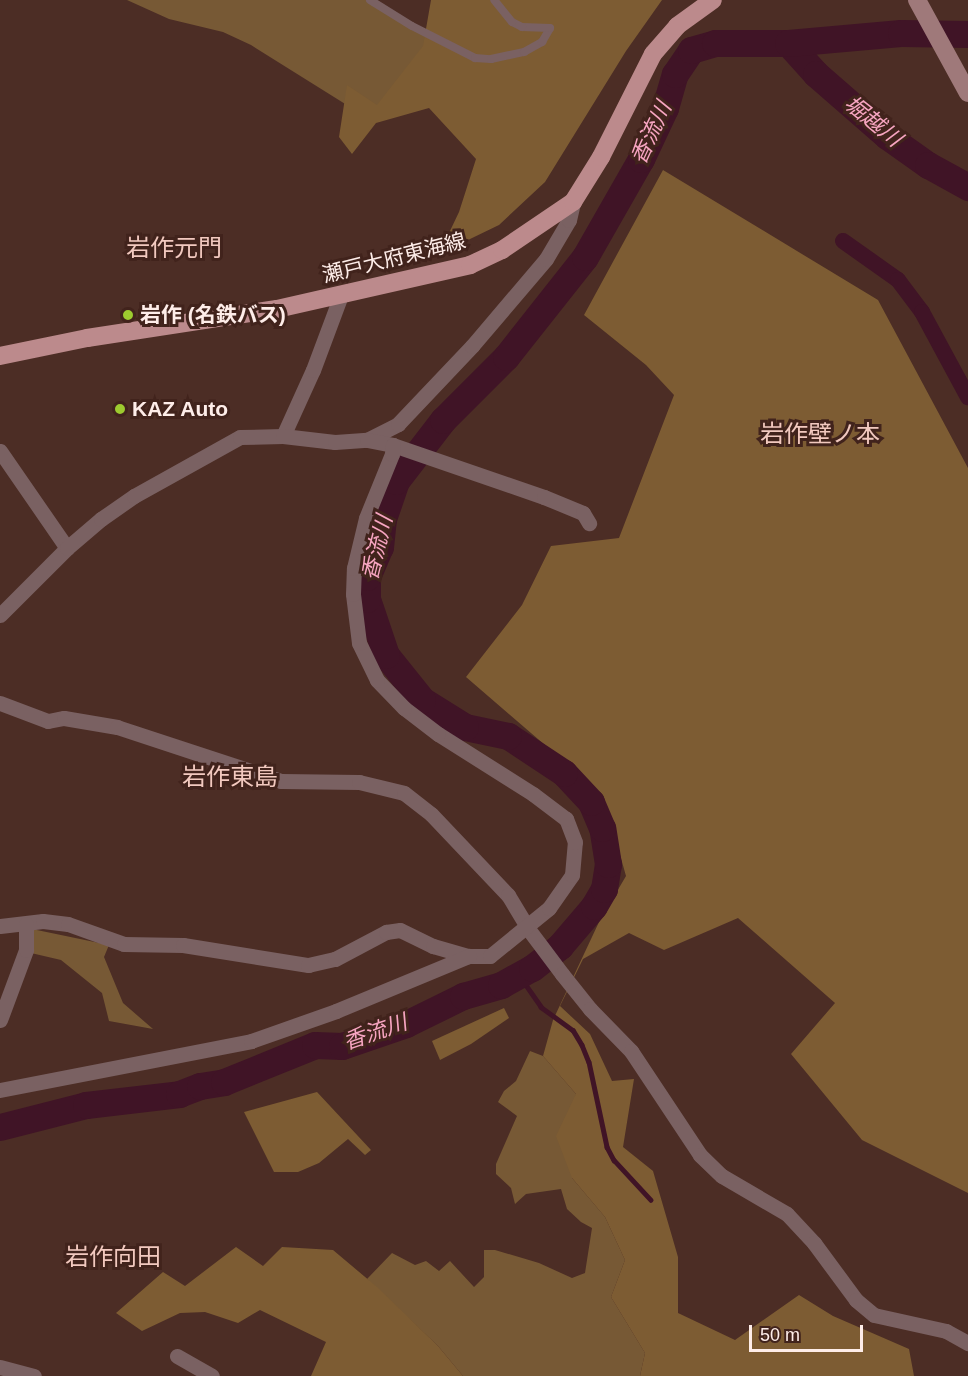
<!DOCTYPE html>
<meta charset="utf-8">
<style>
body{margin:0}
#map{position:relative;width:968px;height:1376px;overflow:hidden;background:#4c2d25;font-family:Arial,"Noto Sans JP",sans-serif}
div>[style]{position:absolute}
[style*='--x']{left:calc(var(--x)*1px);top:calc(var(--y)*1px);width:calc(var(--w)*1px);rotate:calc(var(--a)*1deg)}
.green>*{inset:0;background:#775935}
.forest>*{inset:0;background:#7d5c33}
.stream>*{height:4.5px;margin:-2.25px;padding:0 2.25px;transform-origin:2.25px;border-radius:2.25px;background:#401426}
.canal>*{height:16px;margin:-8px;padding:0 8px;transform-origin:8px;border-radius:8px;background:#401426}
.river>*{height:27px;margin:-13.5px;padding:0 13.5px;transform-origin:13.5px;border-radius:13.5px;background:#401426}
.lane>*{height:8px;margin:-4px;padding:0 4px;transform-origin:4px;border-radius:4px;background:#7a6162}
.street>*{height:15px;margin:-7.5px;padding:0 7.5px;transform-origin:7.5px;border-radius:7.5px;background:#7a6162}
.secondary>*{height:18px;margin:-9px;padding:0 9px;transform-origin:9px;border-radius:9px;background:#9f797a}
.primary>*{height:18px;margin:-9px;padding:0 9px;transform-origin:9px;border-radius:9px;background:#bc8a8c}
.dots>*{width:16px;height:16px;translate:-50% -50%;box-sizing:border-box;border:3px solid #41231c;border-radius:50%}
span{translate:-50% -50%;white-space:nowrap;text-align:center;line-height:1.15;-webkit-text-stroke:6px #41231c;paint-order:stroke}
.street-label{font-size:21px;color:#feede9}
.poi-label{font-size:21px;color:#feede9;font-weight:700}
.left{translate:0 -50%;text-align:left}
.water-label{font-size:22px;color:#f7a5c1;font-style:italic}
.quarter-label{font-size:24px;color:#f2c9bf}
.scale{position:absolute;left:749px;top:1325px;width:114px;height:27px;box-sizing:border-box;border:3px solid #feede9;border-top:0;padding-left:8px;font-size:18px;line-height:21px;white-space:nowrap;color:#feede9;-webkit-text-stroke:4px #41231c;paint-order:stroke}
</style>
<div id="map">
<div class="green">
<div style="clip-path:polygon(127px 0,370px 0,442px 41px,366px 117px,251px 45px,223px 32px,169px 19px)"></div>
<div style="clip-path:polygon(32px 929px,109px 945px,104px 957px,123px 1003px,153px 1029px,109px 1021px,102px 993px,61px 960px,31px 953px)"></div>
<div style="clip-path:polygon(530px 1051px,543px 1056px,576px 1094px,572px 1178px,605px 1217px,625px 1260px,611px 1297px,645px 1353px,640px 1376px,463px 1376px,438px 1346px,367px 1279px,392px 1253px,415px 1265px,426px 1261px,439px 1271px,450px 1261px,474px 1287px,484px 1277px,484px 1250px,495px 1250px,539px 1263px,572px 1278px,585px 1273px,592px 1228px,581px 1222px,567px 1209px,561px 1189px,526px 1194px,515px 1204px,511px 1188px,496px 1174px,496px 1164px,517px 1116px,498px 1102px,504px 1091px,516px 1081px)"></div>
</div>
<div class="forest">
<div style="clip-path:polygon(431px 0,662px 0,626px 51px,545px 182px,499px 225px,439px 254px,459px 212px,476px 159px,429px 108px,376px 123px,352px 154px,339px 137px,347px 85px,377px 105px,423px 46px)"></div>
<div style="clip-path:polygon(663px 170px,878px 300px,968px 468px,968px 1193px,862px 1140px,791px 1054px,835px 1003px,738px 918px,664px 950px,629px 933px,583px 959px,560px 1006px,590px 1034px,612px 1081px,634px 1079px,623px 1147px,653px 1171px,678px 1257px,678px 1313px,735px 1340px,799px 1295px,833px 1316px,909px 1349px,914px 1376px,640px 1376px,645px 1353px,611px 1297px,625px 1260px,605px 1217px,572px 1178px,556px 1136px,576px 1094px,543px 1056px,553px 1020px,599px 922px,626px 876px,603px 795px,466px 677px,522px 605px,551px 546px,619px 538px,674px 395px,646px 365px,584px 315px)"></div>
<div style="clip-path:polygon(504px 1008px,509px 1018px,471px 1044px,440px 1060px,432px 1041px)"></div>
<div style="clip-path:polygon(317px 1092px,371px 1150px,365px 1155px,348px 1139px,319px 1163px,298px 1172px,274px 1172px,244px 1112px)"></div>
<div style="clip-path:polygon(236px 1247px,263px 1266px,282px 1247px,333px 1250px,377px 1287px,438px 1346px,463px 1376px,311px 1376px,326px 1342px,260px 1310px,238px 1323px,205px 1312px,180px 1313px,142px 1331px,116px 1313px,163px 1272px,185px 1286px)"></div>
</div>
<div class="stream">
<div style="--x:519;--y:975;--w:39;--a:55"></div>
<div style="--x:541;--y:1007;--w:39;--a:36"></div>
<div style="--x:573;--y:1030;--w:17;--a:59"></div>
<div style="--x:582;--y:1045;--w:18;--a:68"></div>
<div style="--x:589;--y:1062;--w:87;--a:78"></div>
<div style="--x:607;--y:1147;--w:15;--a:62"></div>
<div style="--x:614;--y:1160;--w:54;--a:47.2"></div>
</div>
<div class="canal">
<div style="--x:843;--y:241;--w:67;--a:35.3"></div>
<div style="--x:898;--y:280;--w:40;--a:53"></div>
<div style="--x:922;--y:312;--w:97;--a:61.6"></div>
</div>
<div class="river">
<div style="--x:788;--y:43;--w:42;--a:47.9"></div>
<div style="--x:816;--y:74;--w:94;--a:41.1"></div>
<div style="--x:887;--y:136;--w:50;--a:35.3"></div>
<div style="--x:928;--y:165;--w:46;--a:28.8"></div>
<div style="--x:0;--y:1127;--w:89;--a:-14.3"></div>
<div style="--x:86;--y:1105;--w:94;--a:-6.7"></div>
<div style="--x:179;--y:1094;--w:22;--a:-21"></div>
<div style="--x:200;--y:1086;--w:24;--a:-9"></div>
<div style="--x:224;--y:1082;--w:98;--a:-22.1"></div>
<div style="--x:315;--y:1045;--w:27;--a:2"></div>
<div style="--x:342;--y:1046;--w:68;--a:-19"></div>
<div style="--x:406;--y:1024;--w:64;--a:-26.2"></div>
<div style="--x:463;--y:996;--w:40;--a:-16"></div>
<div style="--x:501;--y:985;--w:35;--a:-29"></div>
<div style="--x:532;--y:968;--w:36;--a:-38"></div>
<div style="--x:560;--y:946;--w:52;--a:-49.6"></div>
<div style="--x:594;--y:906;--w:20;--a:-60"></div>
<div style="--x:604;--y:889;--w:25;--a:-81"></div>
<div style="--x:608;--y:864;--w:36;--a:-99"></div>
<div style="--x:602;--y:828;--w:28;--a:-113"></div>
<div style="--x:591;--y:802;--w:40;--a:-133"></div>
<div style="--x:564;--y:773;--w:67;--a:-146.5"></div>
<div style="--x:508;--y:736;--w:44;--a:-168.2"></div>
<div style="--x:465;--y:727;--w:51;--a:-147.9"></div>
<div style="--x:422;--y:700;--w:58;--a:-128.7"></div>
<div style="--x:386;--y:655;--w:59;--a:-108.7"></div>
<div style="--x:367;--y:599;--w:22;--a:-90"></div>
<div style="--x:367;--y:577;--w:33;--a:-67"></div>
<div style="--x:380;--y:547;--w:28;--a:-84"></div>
<div style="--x:383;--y:519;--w:40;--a:-71.1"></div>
<div style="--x:396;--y:481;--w:77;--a:-52.4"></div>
<div style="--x:443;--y:420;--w:89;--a:-45"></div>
<div style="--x:506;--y:357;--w:127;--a:-51.7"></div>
<div style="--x:585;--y:257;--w:113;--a:-60.3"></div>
<div style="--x:641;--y:159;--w:56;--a:-64.8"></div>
<div style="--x:665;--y:108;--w:35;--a:-74"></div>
<div style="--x:675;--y:74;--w:29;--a:-56"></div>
<div style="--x:691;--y:50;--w:25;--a:-16"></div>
<div style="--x:715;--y:43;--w:73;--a:0"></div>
<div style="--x:788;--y:43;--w:113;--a:-5.1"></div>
<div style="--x:901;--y:33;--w:67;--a:0.9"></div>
</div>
<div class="lane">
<div style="--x:370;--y:0;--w:49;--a:31.8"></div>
<div style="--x:412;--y:26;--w:71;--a:26.9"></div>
<div style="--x:475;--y:58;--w:16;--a:4"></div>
<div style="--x:491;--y:59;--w:34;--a:-12"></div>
<div style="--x:524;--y:52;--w:21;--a:-29"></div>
<div style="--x:542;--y:42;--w:16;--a:-60"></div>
<div style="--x:550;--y:28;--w:28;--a:-178"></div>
<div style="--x:522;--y:27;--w:11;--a:-153"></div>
<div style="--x:512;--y:22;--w:28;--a:-129"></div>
</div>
<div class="street">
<div style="--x:283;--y:436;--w:72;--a:-65.6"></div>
<div style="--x:313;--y:370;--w:80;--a:-69.5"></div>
<div style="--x:367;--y:440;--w:35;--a:-27"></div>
<div style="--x:398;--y:424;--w:108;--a:-46.5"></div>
<div style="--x:472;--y:346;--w:114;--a:-49.6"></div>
<div style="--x:546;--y:259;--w:45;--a:-59.5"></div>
<div style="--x:569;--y:220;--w:18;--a:-77"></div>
<div style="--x:0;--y:451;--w:118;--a:55.4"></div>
<div style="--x:0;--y:615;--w:95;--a:-45"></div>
<div style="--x:67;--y:548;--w:45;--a:-40.5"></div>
<div style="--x:101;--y:519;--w:40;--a:-34.9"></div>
<div style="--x:134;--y:496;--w:121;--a:-29.1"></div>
<div style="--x:240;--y:437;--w:43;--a:-1.3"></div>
<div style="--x:283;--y:436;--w:52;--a:6.6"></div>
<div style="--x:335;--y:442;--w:32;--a:-4"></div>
<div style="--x:367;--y:440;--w:26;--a:11"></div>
<div style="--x:393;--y:445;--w:160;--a:19"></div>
<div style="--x:544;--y:497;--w:42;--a:22.3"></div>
<div style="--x:583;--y:513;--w:12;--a:59"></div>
<div style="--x:0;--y:703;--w:51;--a:20.6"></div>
<div style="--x:48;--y:721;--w:16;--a:-11"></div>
<div style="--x:64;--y:718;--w:54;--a:9.6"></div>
<div style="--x:117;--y:727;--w:173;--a:18.2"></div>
<div style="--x:281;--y:781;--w:78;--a:0.7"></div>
<div style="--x:359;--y:782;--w:46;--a:13.7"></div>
<div style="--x:404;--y:793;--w:34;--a:38"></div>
<div style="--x:431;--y:814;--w:112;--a:46.5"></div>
<div style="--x:508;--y:895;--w:41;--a:59"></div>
<div style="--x:529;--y:930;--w:55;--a:53.1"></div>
<div style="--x:562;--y:974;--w:45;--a:51.3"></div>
<div style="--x:590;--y:1009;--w:59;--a:45.7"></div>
<div style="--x:631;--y:1051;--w:125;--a:56.4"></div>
<div style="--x:700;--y:1155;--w:30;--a:44"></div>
<div style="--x:722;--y:1176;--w:75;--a:30.3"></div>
<div style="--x:787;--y:1214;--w:40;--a:47"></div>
<div style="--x:814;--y:1243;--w:71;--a:53.6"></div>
<div style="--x:856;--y:1300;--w:23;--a:40"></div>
<div style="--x:874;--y:1315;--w:74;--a:12.5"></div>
<div style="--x:946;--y:1331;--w:25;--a:29"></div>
<div style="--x:0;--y:926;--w:43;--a:-6.6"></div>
<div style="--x:43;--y:921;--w:25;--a:7"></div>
<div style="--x:68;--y:924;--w:59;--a:19.7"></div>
<div style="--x:124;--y:944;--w:59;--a:1"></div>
<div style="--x:183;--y:945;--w:127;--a:9.1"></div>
<div style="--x:308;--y:965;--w:28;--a:-13"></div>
<div style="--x:335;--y:959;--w:58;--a:-27.9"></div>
<div style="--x:386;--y:932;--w:14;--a:-8"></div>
<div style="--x:400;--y:930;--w:37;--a:26"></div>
<div style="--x:433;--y:946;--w:37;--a:16"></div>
<div style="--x:469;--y:956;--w:21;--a:0"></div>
<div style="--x:490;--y:956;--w:76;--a:-39.1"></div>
<div style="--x:549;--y:908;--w:40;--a:-55.1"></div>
<div style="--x:572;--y:875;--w:33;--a:-85"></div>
<div style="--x:575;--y:842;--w:25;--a:-111"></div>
<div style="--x:566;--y:819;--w:41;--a:-142.9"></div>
<div style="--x:533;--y:794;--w:112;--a:-147.7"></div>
<div style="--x:438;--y:734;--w:43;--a:-142.6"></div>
<div style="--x:404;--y:708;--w:39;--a:-134"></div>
<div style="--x:377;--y:680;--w:41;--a:-115.9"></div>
<div style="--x:359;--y:643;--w:49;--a:-97"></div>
<div style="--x:353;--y:594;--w:26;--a:-88"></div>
<div style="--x:354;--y:568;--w:51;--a:-76.5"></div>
<div style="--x:366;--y:518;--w:69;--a:-67.9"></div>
<div style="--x:392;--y:454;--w:9;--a:-84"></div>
<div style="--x:0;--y:1020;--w:75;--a:-69.6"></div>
<div style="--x:26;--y:950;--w:26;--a:-90"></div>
<div style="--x:0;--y:1090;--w:256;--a:-11"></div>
<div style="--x:251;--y:1041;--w:90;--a:-19.4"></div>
<div style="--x:336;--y:1011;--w:144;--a:-22.5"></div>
<div style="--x:177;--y:1356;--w:40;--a:29.7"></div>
<div style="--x:0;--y:1367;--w:35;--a:15"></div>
</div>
<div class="secondary">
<div style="--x:917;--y:0;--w:106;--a:61.3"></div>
</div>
<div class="primary">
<div style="--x:0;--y:356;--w:89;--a:-11.7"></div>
<div style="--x:87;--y:338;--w:192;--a:-8.7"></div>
<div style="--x:277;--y:309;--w:198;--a:-12.8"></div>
<div style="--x:470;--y:265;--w:35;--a:-25"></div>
<div style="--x:502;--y:250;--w:86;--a:-34.1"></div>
<div style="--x:573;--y:202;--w:53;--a:-58.1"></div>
<div style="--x:601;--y:157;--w:115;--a:-63.2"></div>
<div style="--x:653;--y:54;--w:37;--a:-49"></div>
<div style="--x:677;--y:26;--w:44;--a:-35.8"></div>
</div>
<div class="dots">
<div style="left:128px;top:315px;background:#9dca2f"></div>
<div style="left:120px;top:409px;background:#9dca2f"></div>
</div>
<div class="street-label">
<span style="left:394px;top:258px;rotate:-14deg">瀬戸大府東海線</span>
</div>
<div class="poi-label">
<span class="left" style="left:140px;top:315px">岩作 (名鉄バス)</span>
<span class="left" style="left:132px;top:409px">KAZ Auto</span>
</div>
<div class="water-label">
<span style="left:873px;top:121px;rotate:39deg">堀越川</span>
<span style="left:651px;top:133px;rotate:-65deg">香流川</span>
<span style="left:377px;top:548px;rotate:-76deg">香流川</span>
<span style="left:375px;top:1032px;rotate:-19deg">香流川</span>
</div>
<div class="quarter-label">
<span style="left:174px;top:248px">岩作元門</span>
<span style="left:820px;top:434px">岩作壁ノ本</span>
<span style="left:230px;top:777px">岩作東島</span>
<span style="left:113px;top:1257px">岩作向田</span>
</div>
<div class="scale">50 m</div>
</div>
